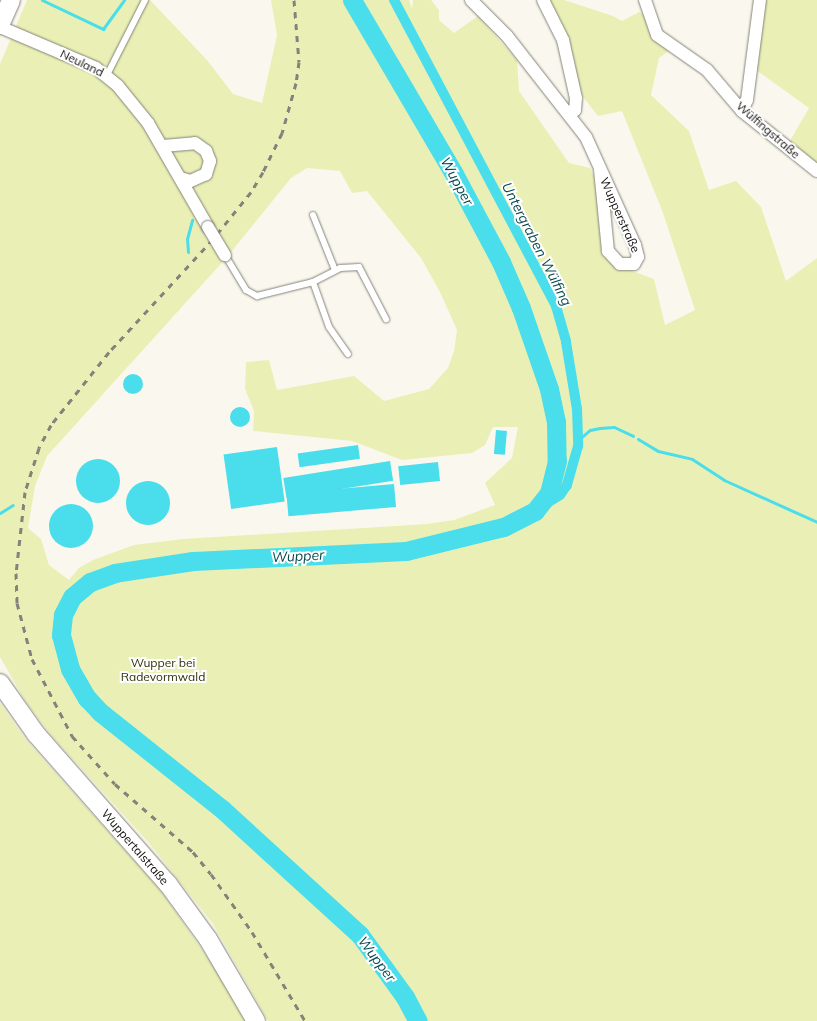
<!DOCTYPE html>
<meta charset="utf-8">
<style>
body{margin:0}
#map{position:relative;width:817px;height:1021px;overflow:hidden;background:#faf8ee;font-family:Mulish,sans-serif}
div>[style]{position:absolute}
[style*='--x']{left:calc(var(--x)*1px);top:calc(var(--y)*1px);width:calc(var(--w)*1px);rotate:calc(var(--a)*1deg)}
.green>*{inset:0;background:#eaf0b5}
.water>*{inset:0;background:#4addeb;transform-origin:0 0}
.round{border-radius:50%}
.stream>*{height:3px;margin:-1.5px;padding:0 1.5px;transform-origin:1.5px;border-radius:1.5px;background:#4addeb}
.canal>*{height:10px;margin:-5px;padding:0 5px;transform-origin:5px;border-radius:5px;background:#4addeb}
.river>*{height:19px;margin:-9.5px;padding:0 9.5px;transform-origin:9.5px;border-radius:9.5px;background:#4addeb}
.roads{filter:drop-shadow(0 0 1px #84827a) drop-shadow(0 0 1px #84827a)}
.lane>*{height:6px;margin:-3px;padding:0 3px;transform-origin:3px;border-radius:3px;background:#fff}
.street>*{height:12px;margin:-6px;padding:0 6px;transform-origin:6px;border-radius:6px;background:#fff}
.secondary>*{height:18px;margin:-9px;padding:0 9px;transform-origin:9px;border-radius:9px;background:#fff}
.rail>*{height:3px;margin-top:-1.5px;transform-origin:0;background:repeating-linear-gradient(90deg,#83827b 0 6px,transparent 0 12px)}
.bridges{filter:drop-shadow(0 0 1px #84827a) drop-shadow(0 0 1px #84827a)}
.street-bridge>*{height:12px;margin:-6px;padding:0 6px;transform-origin:6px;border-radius:6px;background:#fff}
span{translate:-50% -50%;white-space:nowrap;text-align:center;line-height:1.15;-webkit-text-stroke:4px #fff;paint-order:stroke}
.street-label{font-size:12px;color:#0f0e0b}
.park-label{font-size:12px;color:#313309}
.water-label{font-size:14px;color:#074a50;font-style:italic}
</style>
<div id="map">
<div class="green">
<div style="clip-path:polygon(evenodd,27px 0,150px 0,207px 60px,233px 94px,262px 103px,277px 35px,271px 0,409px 0,412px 9px,413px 0,431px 0,439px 10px,439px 20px,454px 33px,478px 16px,517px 60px,519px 91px,569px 163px,590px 168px,596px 180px,600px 235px,627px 269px,654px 279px,665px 325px,695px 310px,663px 213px,622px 111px,598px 116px,573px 84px,543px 0,564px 0,613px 16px,622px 21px,639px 12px,648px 17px,673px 48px,659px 58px,651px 95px,689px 131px,709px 190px,736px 181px,761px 207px,786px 281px,817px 258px,817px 1021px,268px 1021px,213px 924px,149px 843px,51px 735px,26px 702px,0 657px,0 64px,27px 0,307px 168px,340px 171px,352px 193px,367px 191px,421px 258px,440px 292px,457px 330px,454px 351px,448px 368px,429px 389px,384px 401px,354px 376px,277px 390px,269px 360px,246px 362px,245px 389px,254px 411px,253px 431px,352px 441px,402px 460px,472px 453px,485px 445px,493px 427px,518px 427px,512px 458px,485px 483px,495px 505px,454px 520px,427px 524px,183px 539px,134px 545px,93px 560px,79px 568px,69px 580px,49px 565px,41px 539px,28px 528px,35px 486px,47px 456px,228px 256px,291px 178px,307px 168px)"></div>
<div style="clip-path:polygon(765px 0,817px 0,817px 167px,788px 144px,809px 108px,756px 70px)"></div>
<div style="clip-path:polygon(0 703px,26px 740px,160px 890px,222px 978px,246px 1021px,0 1021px)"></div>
</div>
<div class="water">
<div class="round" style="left:123px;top:374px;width:20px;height:20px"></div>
<div class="round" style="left:230px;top:407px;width:20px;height:20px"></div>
<div style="left:496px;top:430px;width:11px;height:24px;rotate:5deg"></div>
<div style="left:358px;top:445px;width:14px;height:61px;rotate:82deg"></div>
<div style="left:277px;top:447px;width:55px;height:54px;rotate:82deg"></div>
<div class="round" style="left:76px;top:459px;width:44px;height:44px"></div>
<div style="left:390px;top:461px;width:20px;height:108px;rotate:81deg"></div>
<div style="left:438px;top:462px;width:19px;height:40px;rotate:84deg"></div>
<div class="round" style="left:126px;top:481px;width:44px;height:44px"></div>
<div style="left:394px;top:484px;width:23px;height:108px;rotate:85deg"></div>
<div class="round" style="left:49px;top:504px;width:44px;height:44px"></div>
</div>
<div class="stream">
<div style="--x:42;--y:0;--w:68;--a:25.4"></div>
<div style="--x:103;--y:29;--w:36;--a:-54"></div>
<div style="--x:188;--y:252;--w:13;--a:-94"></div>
<div style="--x:187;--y:239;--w:20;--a:-75"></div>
<div style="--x:638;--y:439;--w:23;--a:31"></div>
<div style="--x:658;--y:451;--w:35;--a:13"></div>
<div style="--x:692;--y:459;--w:38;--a:33"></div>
<div style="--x:724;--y:480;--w:102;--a:24.3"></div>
<div style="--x:578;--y:440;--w:16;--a:-40"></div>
<div style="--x:590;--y:430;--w:10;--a:-11"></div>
<div style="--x:600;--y:428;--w:14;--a:-4"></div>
<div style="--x:614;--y:427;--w:21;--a:25"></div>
<div style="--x:0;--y:513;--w:15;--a:-32"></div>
<div style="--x:66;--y:593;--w:7;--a:34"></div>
</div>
<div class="canal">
<div style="--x:394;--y:0;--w:346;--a:62.1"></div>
<div style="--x:556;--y:306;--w:37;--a:74"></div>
<div style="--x:566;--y:342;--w:68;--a:80.7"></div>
<div style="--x:577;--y:409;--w:37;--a:88"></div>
<div style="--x:578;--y:446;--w:41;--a:105.8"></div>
<div style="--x:567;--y:485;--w:12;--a:125"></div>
<div style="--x:560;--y:495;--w:25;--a:148"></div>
</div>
<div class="river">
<div style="--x:352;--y:0;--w:199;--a:59.6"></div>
<div style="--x:453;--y:172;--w:102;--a:61.9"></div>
<div style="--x:501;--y:262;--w:50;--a:66.5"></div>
<div style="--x:521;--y:308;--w:86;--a:70.9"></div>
<div style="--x:549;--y:389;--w:34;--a:78"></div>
<div style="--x:556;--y:422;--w:39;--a:89"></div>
<div style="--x:557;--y:461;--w:33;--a:104"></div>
<div style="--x:549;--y:493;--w:23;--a:128"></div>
<div style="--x:535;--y:511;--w:36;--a:153"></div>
<div style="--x:503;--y:527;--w:100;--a:166.1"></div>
<div style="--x:406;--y:551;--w:213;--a:177.3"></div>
<div style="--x:193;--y:561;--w:79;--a:171.3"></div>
<div style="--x:115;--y:573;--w:27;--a:160"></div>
<div style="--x:90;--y:582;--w:23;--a:140"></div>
<div style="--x:72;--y:597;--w:20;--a:117"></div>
<div style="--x:63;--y:615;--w:20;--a:96"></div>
<div style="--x:61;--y:635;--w:35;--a:75"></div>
<div style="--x:70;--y:669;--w:34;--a:60"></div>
<div style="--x:87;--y:698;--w:19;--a:47"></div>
<div style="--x:100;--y:712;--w:156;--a:38.5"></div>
<div style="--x:222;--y:809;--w:187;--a:42.4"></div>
<div style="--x:360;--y:935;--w:77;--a:54"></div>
<div style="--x:405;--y:997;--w:27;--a:62"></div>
</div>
<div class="roads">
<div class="lane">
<div style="--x:107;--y:75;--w:84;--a:-63.1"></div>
<div style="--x:313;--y:215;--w:59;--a:68.2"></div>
<div style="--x:225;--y:255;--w:41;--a:59"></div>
<div style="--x:246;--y:290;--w:13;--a:29"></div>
<div style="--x:257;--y:296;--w:58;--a:-14"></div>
<div style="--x:313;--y:282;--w:30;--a:-27"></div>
<div style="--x:340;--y:268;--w:19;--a:-3"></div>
<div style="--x:359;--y:267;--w:59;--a:62.6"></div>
<div style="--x:313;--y:282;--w:48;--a:70.4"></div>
<div style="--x:329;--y:327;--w:33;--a:55"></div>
</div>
<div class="street">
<div style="--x:471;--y:0;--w:51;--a:45"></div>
<div style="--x:507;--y:36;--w:128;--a:52"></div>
<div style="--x:586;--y:137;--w:119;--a:65.6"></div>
<div style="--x:635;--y:245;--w:12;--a:76"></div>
<div style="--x:638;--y:257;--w:8;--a:120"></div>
<div style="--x:634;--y:264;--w:14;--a:180"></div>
<div style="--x:620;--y:264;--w:18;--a:-133"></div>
<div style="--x:608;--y:251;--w:82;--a:-95.6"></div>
<div style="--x:543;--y:0;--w:45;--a:63.4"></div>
<div style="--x:563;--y:40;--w:59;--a:77.4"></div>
<div style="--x:576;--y:98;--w:12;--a:95"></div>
<div style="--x:575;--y:110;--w:6;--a:141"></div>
<div style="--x:645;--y:0;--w:37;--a:71"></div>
<div style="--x:657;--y:35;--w:61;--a:35"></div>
<div style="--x:707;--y:70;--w:54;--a:49.5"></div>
<div style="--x:742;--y:111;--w:96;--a:38.7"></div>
<div style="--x:0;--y:27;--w:104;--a:23.1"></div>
<div style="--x:96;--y:68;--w:28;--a:39"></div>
<div style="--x:118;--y:86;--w:48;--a:51"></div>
<div style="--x:148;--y:123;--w:120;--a:60"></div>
<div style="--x:742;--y:111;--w:12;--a:-66"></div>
<div style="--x:747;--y:100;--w:101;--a:-82.6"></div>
<div style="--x:163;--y:146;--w:32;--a:-5"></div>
<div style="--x:195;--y:143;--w:14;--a:36"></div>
<div style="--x:206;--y:151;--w:11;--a:68"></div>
<div style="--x:210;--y:161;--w:14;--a:107"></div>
<div style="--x:206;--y:174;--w:17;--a:156"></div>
<div style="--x:190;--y:181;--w:10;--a:-163"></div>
</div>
<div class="secondary">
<div style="--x:0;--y:25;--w:27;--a:-66"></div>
<div style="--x:0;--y:683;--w:62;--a:54.8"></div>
<div style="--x:36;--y:734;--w:200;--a:48.7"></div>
<div style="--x:168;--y:884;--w:68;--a:54"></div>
<div style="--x:208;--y:939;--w:95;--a:59.7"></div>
</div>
</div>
<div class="rail">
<div style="--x:294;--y:0;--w:62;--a:85.4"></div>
<div style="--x:299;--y:62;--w:21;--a:98"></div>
<div style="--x:296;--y:83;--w:52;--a:105.6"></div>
<div style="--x:282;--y:133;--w:43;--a:116"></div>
<div style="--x:263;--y:172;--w:23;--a:121"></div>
<div style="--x:251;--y:192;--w:60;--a:129"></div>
<div style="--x:213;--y:239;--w:154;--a:132.6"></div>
<div style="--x:109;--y:352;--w:93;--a:128.5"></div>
<div style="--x:51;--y:425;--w:26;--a:118"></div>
<div style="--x:39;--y:448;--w:46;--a:107.7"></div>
<div style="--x:25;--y:492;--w:81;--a:96.3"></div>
<div style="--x:16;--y:573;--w:30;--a:88"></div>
<div style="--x:17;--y:603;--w:58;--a:75"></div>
<div style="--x:32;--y:659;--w:87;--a:62.5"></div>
<div style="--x:72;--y:736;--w:64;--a:48.1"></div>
<div style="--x:115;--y:784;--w:103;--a:41.1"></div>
<div style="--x:193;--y:852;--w:28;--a:51"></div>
<div style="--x:211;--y:874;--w:71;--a:54.7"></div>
<div style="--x:252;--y:932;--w:104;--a:59.2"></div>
</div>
<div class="bridges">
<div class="street-bridge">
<div style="--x:208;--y:227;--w:33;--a:59"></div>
</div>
</div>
<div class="street-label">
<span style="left:82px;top:63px;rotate:26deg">Neuland</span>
<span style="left:768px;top:130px;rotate:41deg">Wülfingstraße</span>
<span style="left:620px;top:215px;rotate:66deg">Wupperstraße</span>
<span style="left:135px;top:847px;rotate:49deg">Wuppertalstraße</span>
</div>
<div class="park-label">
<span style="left:163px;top:670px">Wupper bei<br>Radevormwald</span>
</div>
<div class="water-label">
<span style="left:457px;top:181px;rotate:61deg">Wupper</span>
<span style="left:537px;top:244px;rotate:63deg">Untergraben Wülfing</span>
<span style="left:298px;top:556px;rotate:-3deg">Wupper</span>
<span style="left:377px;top:959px;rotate:53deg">Wupper</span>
</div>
</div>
